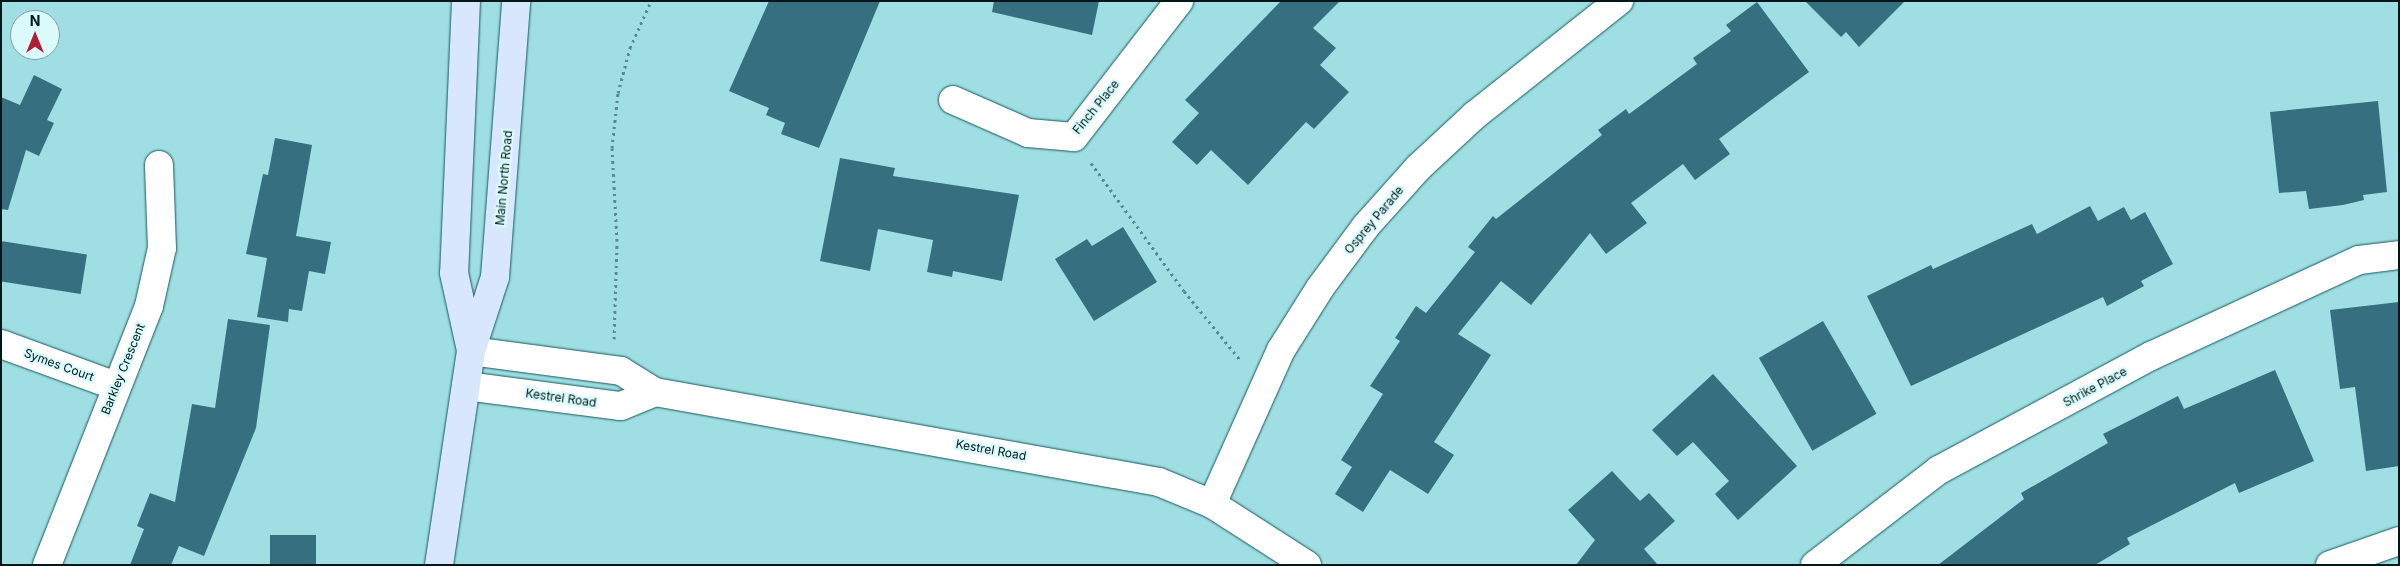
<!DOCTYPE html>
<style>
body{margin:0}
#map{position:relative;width:2400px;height:566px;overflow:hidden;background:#9fdfe3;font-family:Inter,sans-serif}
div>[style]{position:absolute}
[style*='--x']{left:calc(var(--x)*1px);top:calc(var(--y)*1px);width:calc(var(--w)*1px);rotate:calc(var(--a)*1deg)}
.building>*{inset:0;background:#366f80;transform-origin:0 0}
.path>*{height:3px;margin-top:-1.5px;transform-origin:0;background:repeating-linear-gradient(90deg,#5a898b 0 2.5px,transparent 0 6.5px)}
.roads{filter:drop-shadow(0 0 1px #155a5d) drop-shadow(0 0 1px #155a5d)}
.street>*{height:28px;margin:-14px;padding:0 14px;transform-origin:14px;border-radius:14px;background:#fff}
.primary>*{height:28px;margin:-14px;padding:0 14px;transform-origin:14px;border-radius:14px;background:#d9e7fd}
span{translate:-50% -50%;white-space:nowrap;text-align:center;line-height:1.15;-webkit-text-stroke:4.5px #dafafb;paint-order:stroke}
.street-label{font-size:12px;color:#001819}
.frame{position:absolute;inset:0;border:2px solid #001819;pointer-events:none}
.north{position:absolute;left:10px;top:10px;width:50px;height:50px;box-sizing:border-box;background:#dafafb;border:1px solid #83a0a1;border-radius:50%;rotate:0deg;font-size:14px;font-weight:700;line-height:20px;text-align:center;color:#001819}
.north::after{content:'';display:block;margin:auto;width:18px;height:22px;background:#b01d34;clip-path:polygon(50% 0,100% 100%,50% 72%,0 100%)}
</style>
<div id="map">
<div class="building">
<div style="clip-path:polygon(769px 1px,880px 1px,819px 148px,781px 134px,785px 123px,766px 115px,769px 108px,729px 91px)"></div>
<div style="clip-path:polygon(994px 1px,1099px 1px,1092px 35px,992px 12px)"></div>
<div style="clip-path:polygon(1281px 1px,1340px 1px,1313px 28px,1336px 48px,1320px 65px,1349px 92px,1314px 129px,1306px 122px,1248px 185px,1211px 150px,1197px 165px,1172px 142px,1199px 113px,1185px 100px)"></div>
<div style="clip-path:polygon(1805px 1px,1905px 1px,1859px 47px,1846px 32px,1841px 37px)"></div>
<div style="clip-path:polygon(1757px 2px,1809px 72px,1719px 139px,1730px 154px,1695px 180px,1683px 164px,1631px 203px,1647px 223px,1606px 254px,1590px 233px,1531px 305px,1501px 281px,1458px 334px,1491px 355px,1434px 442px,1454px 455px,1428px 494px,1390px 470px,1363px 512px,1335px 494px,1352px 467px,1341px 460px,1383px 394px,1370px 386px,1400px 341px,1395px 338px,1416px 306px,1426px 313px,1475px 252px,1468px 247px,1493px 216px,1496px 219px,1602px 135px,1598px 130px,1626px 109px,1629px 114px,1697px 64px,1693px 58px,1731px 31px,1726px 25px)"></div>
<div style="clip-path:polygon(34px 75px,62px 89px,47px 120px,54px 123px,39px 156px,26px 150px,8px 210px,1px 209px,1px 97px,20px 105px)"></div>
<div style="clip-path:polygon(2378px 101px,2387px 192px,2363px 195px,2364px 200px,2343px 205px,2309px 209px,2306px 191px,2279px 193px,2270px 112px)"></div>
<div style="clip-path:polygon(275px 138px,312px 145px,296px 236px,331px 242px,325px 274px,309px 271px,302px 311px,289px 309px,288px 322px,257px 317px,267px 258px,246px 254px,263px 174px,268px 175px)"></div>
<div style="clip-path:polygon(840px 158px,895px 168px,893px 176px,1019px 195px,1002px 281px,953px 271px,952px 277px,927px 272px,933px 240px,878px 229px,870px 271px,820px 261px)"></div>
<div style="clip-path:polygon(2090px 206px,2098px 221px,2124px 207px,2131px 220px,2145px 212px,2173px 264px,2141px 281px,2144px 286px,2107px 306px,2103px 297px,1911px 386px,1867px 296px,1931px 265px,1933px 269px,2032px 224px,2037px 234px)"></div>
<div style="clip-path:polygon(1123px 227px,1157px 282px,1094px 321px,1055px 259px,1087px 239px,1092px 246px)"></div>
<div style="left:1px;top:241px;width:87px;height:40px;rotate:9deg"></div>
<div style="clip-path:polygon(2399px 302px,2399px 466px,2366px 471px,2355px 387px,2340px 389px,2330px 310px)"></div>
<div style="clip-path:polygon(228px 319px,270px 325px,256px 428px,204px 556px,179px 546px,171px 565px,130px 565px,144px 529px,137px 526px,150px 493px,175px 502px,192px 404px,215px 408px)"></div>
<div style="left:1823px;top:321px;width:107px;height:74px;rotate:60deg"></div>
<div style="clip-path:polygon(2275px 370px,2314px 461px,2239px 493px,2235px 483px,2127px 538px,2130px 544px,2095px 565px,1938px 565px,2024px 499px,2021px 493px,2108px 443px,2103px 434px,2178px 396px,2184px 409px)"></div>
<div style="clip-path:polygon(1713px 374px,1797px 466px,1738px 520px,1715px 494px,1729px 481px,1693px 442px,1677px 456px,1652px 430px)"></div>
<div style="clip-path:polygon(1612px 471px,1640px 501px,1649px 493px,1675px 521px,1644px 549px,1658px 565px,1576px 565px,1595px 540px,1568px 510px)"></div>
<div style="left:270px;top:535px;width:46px;height:30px"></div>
</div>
<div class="path">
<div style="--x:1091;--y:163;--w:158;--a:54"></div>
<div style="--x:1184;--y:291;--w:90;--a:50.8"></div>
<div style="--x:614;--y:339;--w:98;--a:-88.2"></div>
<div style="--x:617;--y:241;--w:93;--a:-93.1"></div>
<div style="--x:612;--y:148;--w:55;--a:-83.8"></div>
<div style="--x:618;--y:93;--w:47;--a:-75.1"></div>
<div style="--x:630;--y:48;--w:51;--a:-65.9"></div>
</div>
<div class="roads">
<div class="street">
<div style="--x:953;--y:100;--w:82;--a:23.7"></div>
<div style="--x:1028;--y:133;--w:46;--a:5"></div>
<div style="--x:1074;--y:137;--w:172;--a:-52.3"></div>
<div style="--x:1;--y:344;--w:122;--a:20.1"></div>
<div style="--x:471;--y:351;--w:151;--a:7.6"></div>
<div style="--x:621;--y:371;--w:40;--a:32"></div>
<div style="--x:655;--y:392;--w:512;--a:10.12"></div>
<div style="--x:1159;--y:482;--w:57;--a:22.5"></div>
<div style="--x:1212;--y:504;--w:113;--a:32.7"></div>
<div style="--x:466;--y:386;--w:156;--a:7.4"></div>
<div style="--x:621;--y:406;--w:37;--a:-22"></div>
<div style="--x:1212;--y:504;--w:169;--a:-65.9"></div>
<div style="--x:1281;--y:350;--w:73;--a:-57.8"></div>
<div style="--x:1320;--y:288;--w:77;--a:-53.4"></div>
<div style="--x:1366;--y:226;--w:79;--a:-48.1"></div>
<div style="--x:1419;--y:167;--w:76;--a:-42.9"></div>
<div style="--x:1475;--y:115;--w:184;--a:-38.4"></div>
<div style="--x:47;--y:565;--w:278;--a:-68.5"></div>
<div style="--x:149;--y:306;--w:59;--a:-77.4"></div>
<div style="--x:162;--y:248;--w:83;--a:-92.1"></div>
<div style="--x:1815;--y:565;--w:156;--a:-37.5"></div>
<div style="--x:1939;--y:470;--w:241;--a:-28.3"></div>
<div style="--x:2151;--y:356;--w:229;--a:-24.8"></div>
<div style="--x:2359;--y:260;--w:40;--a:-7.1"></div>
<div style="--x:2330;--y:565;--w:73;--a:-19.2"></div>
</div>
<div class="primary">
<div style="--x:466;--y:1;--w:272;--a:92.5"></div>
<div style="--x:454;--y:273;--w:79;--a:77.6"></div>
<div style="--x:439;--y:565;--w:216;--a:-81.5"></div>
<div style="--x:471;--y:351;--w:78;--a:-72"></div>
<div style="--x:495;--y:277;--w:277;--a:-85.6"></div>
</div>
</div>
<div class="street-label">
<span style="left:1096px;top:107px;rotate:-51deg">Finch Place</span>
<span style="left:504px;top:178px;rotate:-85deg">Main North Road</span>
<span style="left:1374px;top:220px;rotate:-50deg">Osprey Parade</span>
<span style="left:59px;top:365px;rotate:20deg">Symes Court</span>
<span style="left:123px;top:369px;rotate:-68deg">Barkley Crescent</span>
<span style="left:2095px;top:387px;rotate:-28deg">Shrike Place</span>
<span style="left:561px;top:398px;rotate:8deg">Kestrel Road</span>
<span style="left:991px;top:450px;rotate:10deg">Kestrel Road</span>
</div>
<div class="frame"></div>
<div class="north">N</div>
</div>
